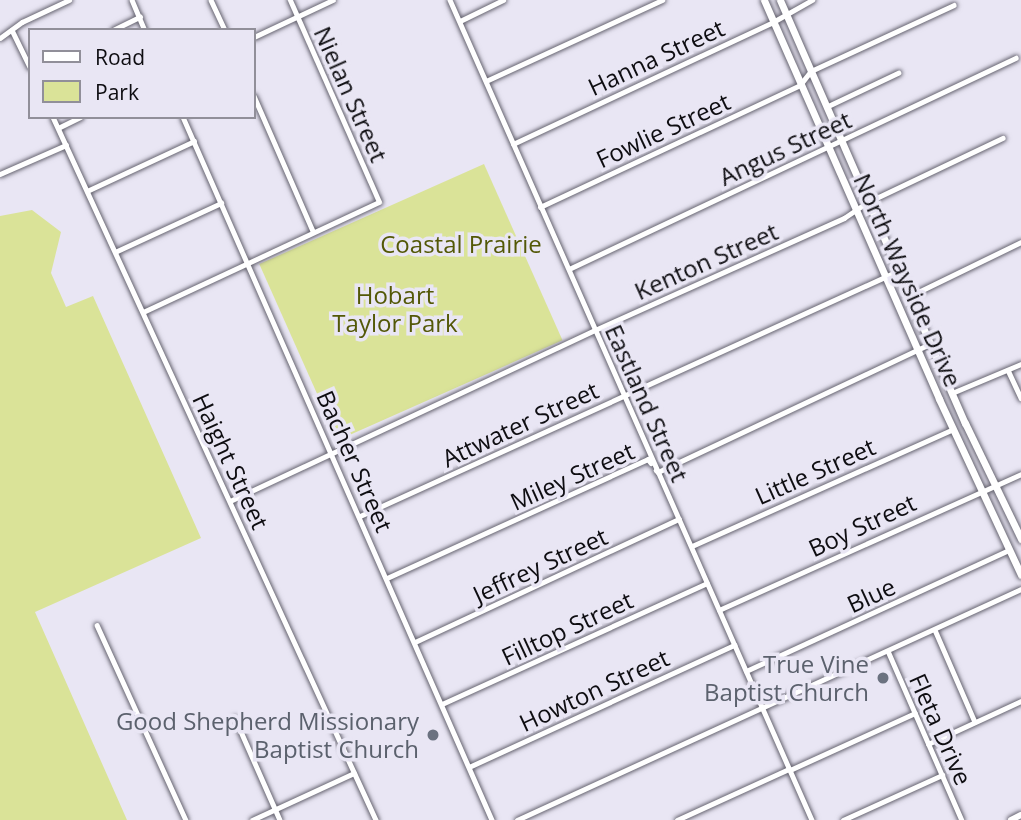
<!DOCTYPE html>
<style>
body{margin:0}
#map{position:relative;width:1021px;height:820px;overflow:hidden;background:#e9e6f4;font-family:"Open Sans",sans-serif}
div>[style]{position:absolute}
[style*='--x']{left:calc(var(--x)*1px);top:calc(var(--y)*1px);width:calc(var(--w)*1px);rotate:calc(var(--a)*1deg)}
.green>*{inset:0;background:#dae398;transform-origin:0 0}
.roads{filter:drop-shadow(0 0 2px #666470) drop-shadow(0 0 2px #666470)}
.minor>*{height:4.5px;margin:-2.25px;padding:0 2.25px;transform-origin:2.25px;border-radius:2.25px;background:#fff}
.tertiary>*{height:6px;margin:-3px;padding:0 3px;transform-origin:3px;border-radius:3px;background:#fff}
.secondary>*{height:7px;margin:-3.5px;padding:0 3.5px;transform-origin:3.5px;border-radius:3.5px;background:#fff}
.dots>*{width:19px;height:19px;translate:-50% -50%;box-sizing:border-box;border:4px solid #e9e6f4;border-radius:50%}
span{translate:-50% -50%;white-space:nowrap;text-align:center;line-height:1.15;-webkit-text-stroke:7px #e9e6f4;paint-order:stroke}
.street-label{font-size:24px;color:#0e0d11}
.park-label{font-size:24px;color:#535807}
.worship-label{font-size:24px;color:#5b616d}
.right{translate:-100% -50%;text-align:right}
.legend{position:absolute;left:28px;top:28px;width:228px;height:91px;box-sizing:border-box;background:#e9e6f4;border:2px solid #918f99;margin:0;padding:9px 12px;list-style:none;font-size:21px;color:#0e0d11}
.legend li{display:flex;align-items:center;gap:14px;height:35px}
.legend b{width:35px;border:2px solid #918f99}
</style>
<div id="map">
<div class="green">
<div style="left:484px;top:164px;width:193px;height:246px;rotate:66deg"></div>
<div style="clip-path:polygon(32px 210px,61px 232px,51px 273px,66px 307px,93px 296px,201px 538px,35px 612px,127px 820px,0 820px,0 216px)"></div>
</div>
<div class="roads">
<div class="minor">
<div style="--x:132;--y:0;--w:33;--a:67"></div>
<div style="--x:211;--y:0;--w:33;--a:65"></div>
<div style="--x:450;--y:0;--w:896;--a:66.18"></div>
<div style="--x:460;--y:21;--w:48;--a:-26"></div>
<div style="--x:12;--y:30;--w:41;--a:64.1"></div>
<div style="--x:113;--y:30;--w:30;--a:-26"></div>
<div style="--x:254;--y:37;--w:87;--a:-25.1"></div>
<div style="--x:0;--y:38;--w:27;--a:-36"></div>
<div style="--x:22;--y:22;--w:52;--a:-25.1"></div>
<div style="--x:486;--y:81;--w:194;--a:-24.7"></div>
<div style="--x:254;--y:96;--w:147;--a:66.4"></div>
<div style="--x:826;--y:107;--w:80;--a:-25.3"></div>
<div style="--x:53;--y:117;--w:774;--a:65.32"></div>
<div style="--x:183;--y:117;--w:768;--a:66.27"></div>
<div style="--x:58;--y:128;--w:25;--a:-26"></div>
<div style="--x:513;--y:144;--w:287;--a:-25.1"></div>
<div style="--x:773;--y:22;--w:45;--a:-29.4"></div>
<div style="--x:0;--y:174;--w:72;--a:-23.7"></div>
<div style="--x:87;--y:191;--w:118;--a:-25"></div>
<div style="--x:540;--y:207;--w:287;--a:-25.1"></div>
<div style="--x:800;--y:85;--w:18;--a:-52"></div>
<div style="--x:811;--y:71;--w:157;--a:-24.8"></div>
<div style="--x:115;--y:252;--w:117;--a:-24.8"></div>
<div style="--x:569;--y:269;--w:494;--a:-25.3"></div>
<div style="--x:910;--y:296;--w:123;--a:-25.9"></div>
<div style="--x:143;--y:312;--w:260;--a:-25"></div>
<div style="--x:379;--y:202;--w:221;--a:-113.8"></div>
<div style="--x:1008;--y:370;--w:31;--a:65"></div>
<div style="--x:952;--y:393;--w:75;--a:-22.8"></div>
<div style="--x:656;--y:470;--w:3;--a:45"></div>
<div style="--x:658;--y:472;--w:301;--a:-25.2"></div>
<div style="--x:230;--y:501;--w:403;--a:-25.1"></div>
<div style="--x:595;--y:330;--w:273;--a:-24.2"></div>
<div style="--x:844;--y:218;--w:29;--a:-34"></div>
<div style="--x:868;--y:202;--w:149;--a:-25.4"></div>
<div style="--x:360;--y:516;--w:591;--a:-24.48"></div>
<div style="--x:692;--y:546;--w:286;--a:-24.1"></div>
<div style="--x:387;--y:578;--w:287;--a:-24.5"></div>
<div style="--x:648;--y:459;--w:5;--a:53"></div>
<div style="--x:719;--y:610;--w:331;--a:-24.2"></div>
<div style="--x:97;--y:625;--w:214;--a:65.5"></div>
<div style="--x:935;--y:630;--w:100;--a:66.5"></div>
<div style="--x:415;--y:642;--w:291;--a:-25"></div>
<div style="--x:888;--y:651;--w:184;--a:66.4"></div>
<div style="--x:746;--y:671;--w:289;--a:-24.7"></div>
<div style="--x:442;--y:704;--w:291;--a:-24.5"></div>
<div style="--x:235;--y:718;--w:111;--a:66.2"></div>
<div style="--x:928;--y:744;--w:102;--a:-24.8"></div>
<div style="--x:469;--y:767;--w:292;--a:-24.7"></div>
<div style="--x:790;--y:770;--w:137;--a:-24.5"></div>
<div style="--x:252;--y:820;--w:112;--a:-24.7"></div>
<div style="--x:517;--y:820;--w:554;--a:-24.62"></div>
<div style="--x:677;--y:820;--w:123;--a:-24.5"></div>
<div style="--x:843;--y:820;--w:109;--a:-24.4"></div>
</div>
<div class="tertiary">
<div style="--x:1011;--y:820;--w:11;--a:-27"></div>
</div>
<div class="secondary">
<div style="--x:764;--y:0;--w:436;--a:66.3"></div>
<div style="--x:939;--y:399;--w:194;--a:65"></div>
<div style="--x:780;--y:0;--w:462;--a:66.4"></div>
<div style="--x:965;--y:423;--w:129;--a:64.2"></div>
</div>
</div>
<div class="dots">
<div style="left:883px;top:678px;background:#6b7280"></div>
<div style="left:433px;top:735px;background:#6b7280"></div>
</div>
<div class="street-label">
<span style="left:656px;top:57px;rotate:-25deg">Hanna Street</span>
<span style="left:351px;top:94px;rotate:66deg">Nielan Street</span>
<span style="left:663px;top:130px;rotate:-25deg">Fowlie Street</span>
<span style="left:785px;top:148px;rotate:-25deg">Angus Street</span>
<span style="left:706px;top:261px;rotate:-24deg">Kenton Street</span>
<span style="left:908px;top:280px;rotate:66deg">North Wayside Drive</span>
<span style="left:647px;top:403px;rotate:66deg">Eastland Street</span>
<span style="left:520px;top:424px;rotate:-25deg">Attwater Street</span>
<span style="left:231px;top:461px;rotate:65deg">Haight Street</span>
<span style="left:355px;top:461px;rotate:66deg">Bacher Street</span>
<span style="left:815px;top:471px;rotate:-24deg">Little Street</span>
<span style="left:572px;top:476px;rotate:-24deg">Miley Street</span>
<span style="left:862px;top:525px;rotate:-25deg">Boy Street</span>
<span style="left:540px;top:565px;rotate:-25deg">Jeffrey Street</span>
<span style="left:871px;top:595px;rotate:-25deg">Blue</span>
<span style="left:567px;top:628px;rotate:-25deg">Filltop Street</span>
<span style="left:594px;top:690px;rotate:-25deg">Howton Street</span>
<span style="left:941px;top:729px;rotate:66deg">Fleta Drive</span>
</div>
<div class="park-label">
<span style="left:461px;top:244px">Coastal Prairie</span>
<span style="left:395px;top:309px">Hobart<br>Taylor Park</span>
</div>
<div class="worship-label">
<span class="right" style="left:869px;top:678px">True Vine<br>Baptist Church</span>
<span class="right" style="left:419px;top:735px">Good Shepherd Missionary<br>Baptist Church</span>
</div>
<ul class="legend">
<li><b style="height:9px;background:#fff"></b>Road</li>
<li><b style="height:19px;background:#dae398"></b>Park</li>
</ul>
</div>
